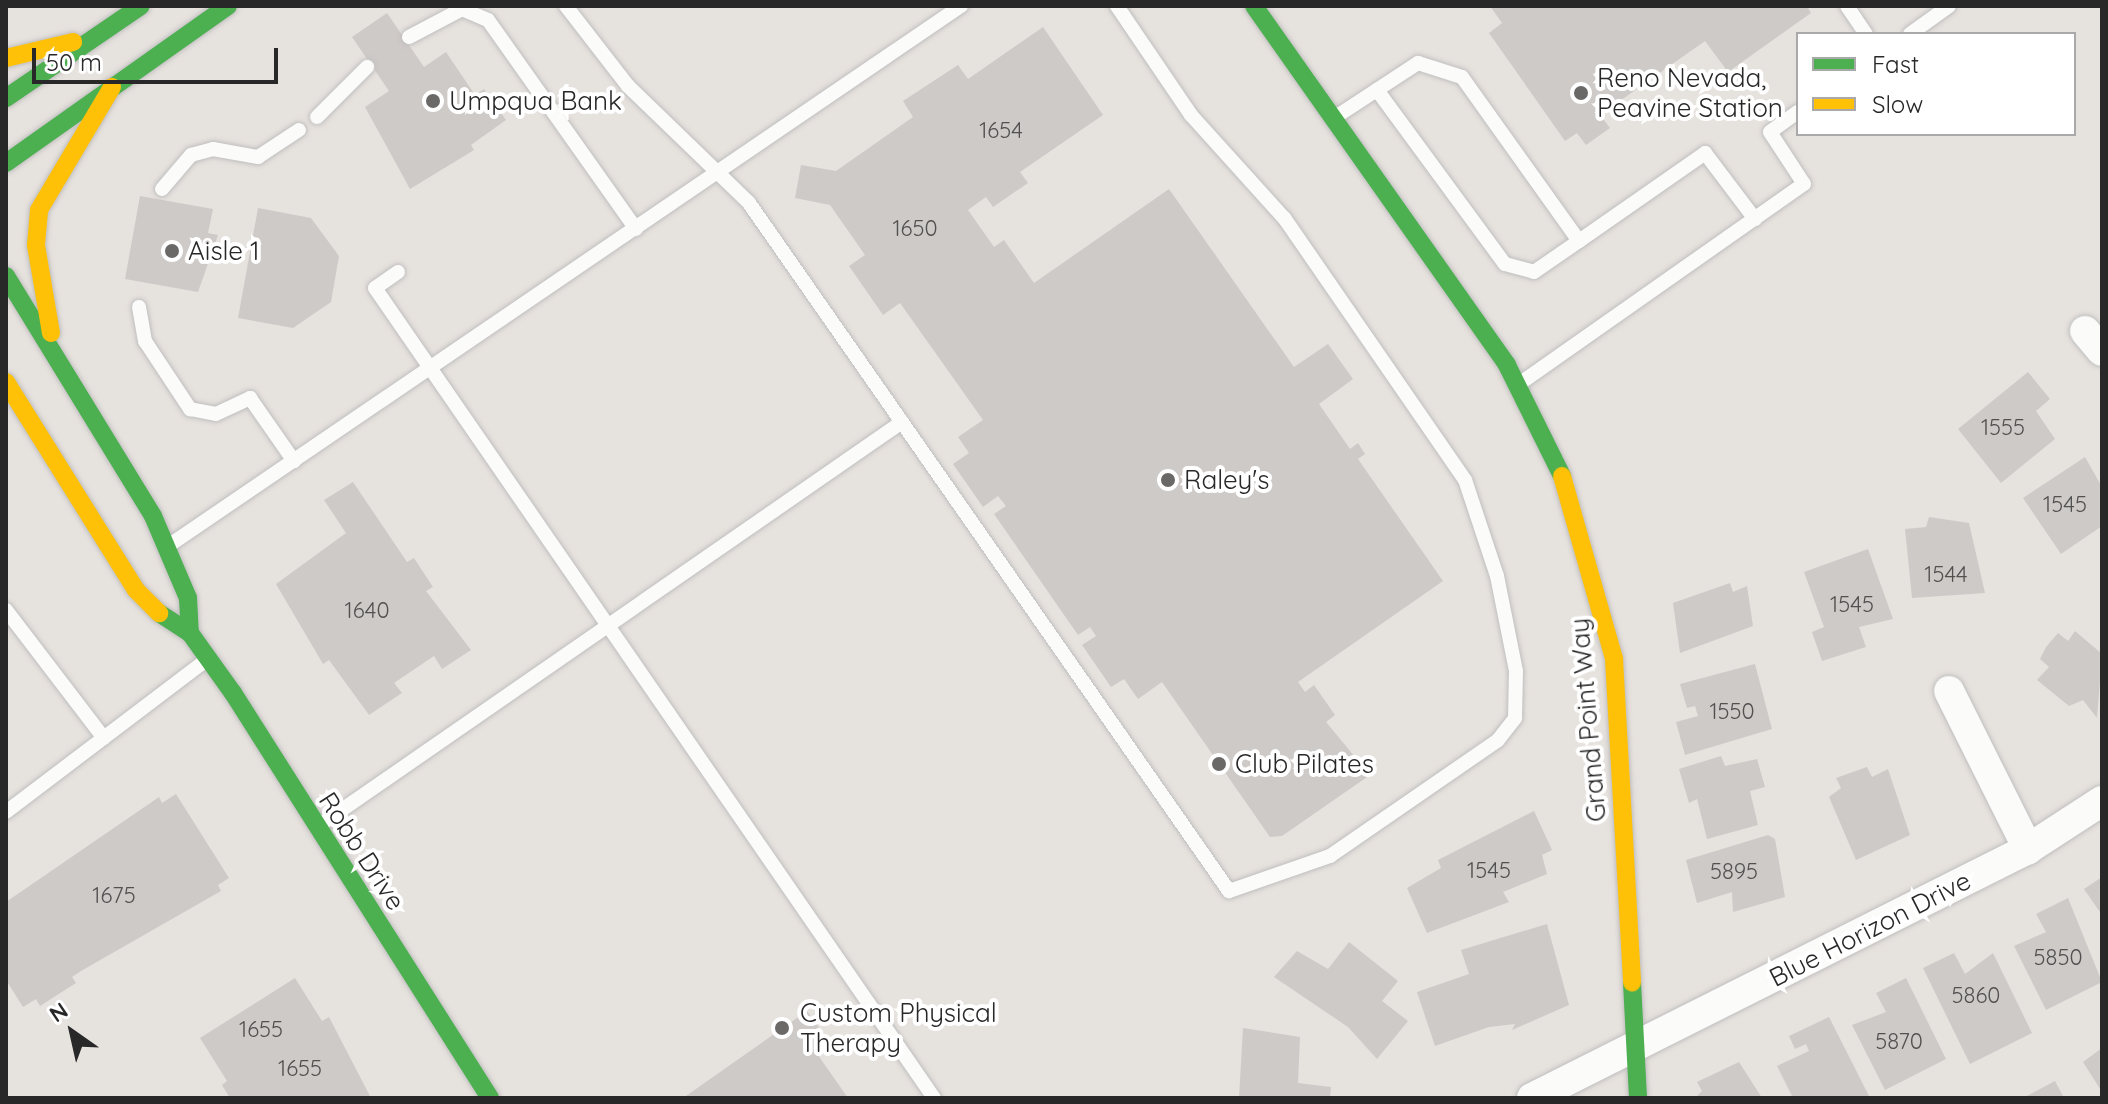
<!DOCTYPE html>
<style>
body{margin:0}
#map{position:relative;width:2108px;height:1104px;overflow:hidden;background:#e6e2de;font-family:Quicksand,sans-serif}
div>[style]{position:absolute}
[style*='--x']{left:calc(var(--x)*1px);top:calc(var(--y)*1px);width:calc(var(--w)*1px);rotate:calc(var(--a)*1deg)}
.building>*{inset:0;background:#cecac8}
.roads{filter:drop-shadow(0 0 2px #c0bfbf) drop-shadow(0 0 2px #c0bfbf)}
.lane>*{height:14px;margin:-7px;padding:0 7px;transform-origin:7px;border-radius:7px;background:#fbfbfa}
.street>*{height:30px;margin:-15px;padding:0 15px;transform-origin:15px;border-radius:15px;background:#fbfbfa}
.fast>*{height:18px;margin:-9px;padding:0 9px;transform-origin:9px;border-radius:9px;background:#4caf50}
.slow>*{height:18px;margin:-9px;padding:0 9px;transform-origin:9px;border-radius:9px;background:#ffc107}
.dots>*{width:22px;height:22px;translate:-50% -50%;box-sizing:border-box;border:4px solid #fff;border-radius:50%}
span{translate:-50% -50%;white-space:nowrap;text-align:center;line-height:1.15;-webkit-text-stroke:8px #fff;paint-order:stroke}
.number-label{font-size:22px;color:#525151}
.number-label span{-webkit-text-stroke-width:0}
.poi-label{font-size:26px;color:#282828}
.left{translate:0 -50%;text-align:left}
.street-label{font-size:26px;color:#282828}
.frame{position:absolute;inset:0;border:8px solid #282828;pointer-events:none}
.legend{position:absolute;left:1796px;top:32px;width:280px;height:104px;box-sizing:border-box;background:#fff;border:2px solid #a9a9a9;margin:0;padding:10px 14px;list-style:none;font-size:24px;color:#282828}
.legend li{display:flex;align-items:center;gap:16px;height:40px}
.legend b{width:40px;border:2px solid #a9a9a9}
.north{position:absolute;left:32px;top:992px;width:80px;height:80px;-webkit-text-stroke:6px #fff;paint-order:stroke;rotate:326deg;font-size:22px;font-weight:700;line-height:32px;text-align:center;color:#282828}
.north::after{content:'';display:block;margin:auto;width:28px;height:36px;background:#282828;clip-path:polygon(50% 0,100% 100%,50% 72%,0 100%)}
.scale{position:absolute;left:32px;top:48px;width:246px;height:36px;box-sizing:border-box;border:4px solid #282828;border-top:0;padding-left:10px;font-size:24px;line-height:28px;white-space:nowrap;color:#282828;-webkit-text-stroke:6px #fff;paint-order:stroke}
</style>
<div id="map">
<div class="building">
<div style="clip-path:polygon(1490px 6px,1807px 6px,1811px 13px,1728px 72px,1705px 41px,1600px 115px,1610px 128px,1586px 145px,1577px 133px,1565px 141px,1489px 33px,1502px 23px)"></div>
<div style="clip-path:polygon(387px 13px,424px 67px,446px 52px,475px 95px,484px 89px,506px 120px,471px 145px,474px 150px,410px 189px,365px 107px,389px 91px,352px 37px)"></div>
<div style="clip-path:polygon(1043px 27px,1103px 115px,1020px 172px,1028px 183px,993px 207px,986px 197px,968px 210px,994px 247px,1004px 240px,1034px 283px,1169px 189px,1294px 367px,1328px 344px,1353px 379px,1319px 404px,1350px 449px,1358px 443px,1365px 454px,1358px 459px,1443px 581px,1298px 682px,1305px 692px,1314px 685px,1335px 715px,1326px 722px,1370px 775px,1282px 836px,1270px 837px,1162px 682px,1138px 699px,1124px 679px,1111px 687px,1082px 645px,1096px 636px,1090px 627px,1078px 635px,994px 514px,1006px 506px,998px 496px,983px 507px,953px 464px,969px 453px,958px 437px,983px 420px,900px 303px,883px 315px,849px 266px,865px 255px,830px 205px,795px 198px,801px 165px,836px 171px,913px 117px,903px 101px,958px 65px,968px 79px)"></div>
<div style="clip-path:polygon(140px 196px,213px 209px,208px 233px,218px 235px,198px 292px,125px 279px)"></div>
<div style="clip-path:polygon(258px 208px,311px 218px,339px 256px,331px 302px,293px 328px,238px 318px)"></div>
<div style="clip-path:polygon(2028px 372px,2050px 399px,2036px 411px,2055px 439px,2001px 483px,1958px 429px)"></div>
<div style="clip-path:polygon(2085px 457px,2102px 487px,2102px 526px,2061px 554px,2023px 498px)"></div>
<div style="clip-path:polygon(353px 482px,407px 562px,414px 558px,433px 587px,426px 591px,471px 650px,442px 669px,434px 656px,394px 683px,402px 693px,369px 715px,329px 660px,323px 664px,276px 584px,346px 533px,324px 500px)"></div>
<div style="clip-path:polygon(1929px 517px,1969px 523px,1985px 593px,1912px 598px,1905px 529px,1926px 527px)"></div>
<div style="clip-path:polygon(1868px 549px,1893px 619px,1859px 627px,1866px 647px,1822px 661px,1812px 632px,1824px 627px,1804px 572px)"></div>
<div style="clip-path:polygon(1730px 583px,1733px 592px,1747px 586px,1753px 626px,1680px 653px,1673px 603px)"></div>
<div style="clip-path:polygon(2075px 631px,2102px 654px,2097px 718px,2083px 700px,2069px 706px,2037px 680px,2049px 667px,2040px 659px,2046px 647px,2058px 633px,2068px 641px)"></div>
<div style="clip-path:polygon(1755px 664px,1772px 729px,1685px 755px,1676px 722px,1698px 716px,1695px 706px,1687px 708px,1680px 684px)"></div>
<div style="clip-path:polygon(1721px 756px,1725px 766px,1757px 759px,1765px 787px,1750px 791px,1758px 825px,1707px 839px,1697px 799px,1689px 803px,1679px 769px)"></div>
<div style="clip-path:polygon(1867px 767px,1872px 777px,1888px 769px,1910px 835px,1856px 860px,1829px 797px,1841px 788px,1836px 778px)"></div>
<div style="clip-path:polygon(176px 794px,229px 878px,218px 885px,221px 891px,81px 971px,72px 977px,76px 983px,40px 1006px,36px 999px,23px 1007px,6px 980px,6px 902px,159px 797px,162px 803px)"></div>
<div style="clip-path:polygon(1534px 811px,1552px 850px,1542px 855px,1547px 874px,1503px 892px,1509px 902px,1427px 933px,1407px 888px,1441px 868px,1438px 860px)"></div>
<div style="clip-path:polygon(1768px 835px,1775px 839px,1785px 897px,1733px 912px,1732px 892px,1697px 903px,1686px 860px)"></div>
<div style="clip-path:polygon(2102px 877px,2102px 915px,2084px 889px)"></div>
<div style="clip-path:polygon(2068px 898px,2102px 982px,2046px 1010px,2014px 946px,2046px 932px,2036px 914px)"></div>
<div style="clip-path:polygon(1547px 924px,1569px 1005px,1512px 1030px,1515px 1024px,1489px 1027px,1435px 1046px,1417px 992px,1469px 974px,1461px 950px)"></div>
<div style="clip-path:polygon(1349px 942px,1398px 981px,1382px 1001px,1408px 1021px,1377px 1059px,1348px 1027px,1274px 977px,1297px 951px,1328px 969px)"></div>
<div style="clip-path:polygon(1954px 953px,1965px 974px,1993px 953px,2032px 1033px,1970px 1064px,1923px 968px)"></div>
<div style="clip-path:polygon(295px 978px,322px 1021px,329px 1017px,371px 1098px,230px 1098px,222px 1085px,227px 1081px,200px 1038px)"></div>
<div style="clip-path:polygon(1906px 978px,1946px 1059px,1885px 1090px,1852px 1025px,1886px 1012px,1876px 993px)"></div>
<div style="clip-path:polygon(807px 1011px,827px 1039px,813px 1048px,848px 1098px,683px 1098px)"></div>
<div style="clip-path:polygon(1829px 1017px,1870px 1098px,1793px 1098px,1777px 1066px,1809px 1051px,1806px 1044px,1795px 1049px,1789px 1036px)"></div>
<div style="clip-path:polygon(1243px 1028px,1300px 1037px,1298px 1083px,1331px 1087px,1330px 1098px,1239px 1098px)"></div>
<div style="clip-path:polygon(2102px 1048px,2102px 1092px,2083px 1062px)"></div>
<div style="clip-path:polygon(1739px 1062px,1762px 1098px,1695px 1098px,1702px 1091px,1697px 1082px)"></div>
<div style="clip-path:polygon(2055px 1081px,2064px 1098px,2023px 1098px)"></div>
</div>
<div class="roads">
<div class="lane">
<div style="--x:566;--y:6;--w:101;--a:52.2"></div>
<div style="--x:628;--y:86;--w:168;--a:44"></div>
<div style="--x:749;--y:203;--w:839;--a:55.1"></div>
<div style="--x:1229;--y:891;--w:107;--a:-19.1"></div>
<div style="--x:1330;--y:856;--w:204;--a:-34.6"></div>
<div style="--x:1498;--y:740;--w:28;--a:-52"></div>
<div style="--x:1515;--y:718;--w:47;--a:-88.8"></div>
<div style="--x:1516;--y:671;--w:97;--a:-101.3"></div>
<div style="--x:1497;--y:576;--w:101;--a:-108.4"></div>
<div style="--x:1465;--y:480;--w:318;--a:-124.6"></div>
<div style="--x:1284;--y:218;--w:139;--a:-132.1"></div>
<div style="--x:1191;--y:115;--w:132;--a:-124.2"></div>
<div style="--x:1847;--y:6;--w:34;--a:56"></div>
<div style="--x:1910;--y:34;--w:48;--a:-35.7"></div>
<div style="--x:409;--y:37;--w:60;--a:-27.8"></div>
<div style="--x:462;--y:9;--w:28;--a:23"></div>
<div style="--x:488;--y:20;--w:256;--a:54.7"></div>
<div style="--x:1377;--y:90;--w:216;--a:53.7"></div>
<div style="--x:1505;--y:264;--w:30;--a:15"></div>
<div style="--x:1534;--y:272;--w:55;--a:-34.6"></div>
<div style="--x:1337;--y:116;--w:97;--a:-33.2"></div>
<div style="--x:1418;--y:63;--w:46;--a:17.7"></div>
<div style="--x:1462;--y:77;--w:201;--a:54.5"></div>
<div style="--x:1579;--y:241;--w:154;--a:-34.9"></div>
<div style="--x:1705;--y:153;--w:83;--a:52.9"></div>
<div style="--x:317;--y:117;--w:71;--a:-45"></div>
<div style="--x:162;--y:189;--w:45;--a:-49.5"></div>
<div style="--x:191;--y:155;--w:23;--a:-15"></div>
<div style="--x:213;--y:149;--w:46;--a:10.1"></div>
<div style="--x:258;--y:157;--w:49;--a:-33.4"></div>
<div style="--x:398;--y:272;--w:28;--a:145"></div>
<div style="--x:375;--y:288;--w:984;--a:55.39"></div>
<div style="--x:139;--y:307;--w:35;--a:80"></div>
<div style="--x:145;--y:341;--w:82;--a:56.5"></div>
<div style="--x:190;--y:409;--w:26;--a:11"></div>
<div style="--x:216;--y:414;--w:38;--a:-25"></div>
<div style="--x:250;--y:398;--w:77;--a:55.1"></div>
<div style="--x:1519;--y:384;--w:348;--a:-35.1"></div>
<div style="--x:1804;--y:184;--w:62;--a:-123.2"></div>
<div style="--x:1770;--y:132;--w:34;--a:-36"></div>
<div style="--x:171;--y:544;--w:956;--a:-34.26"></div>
<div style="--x:6;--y:610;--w:161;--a:52.6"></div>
<div style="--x:6;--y:812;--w:251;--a:-37.2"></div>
<div style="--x:320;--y:825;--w:708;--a:-34.7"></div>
</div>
<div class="street">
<div style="--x:2085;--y:331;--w:26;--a:50"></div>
<div style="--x:1949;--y:691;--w:177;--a:63.4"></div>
<div style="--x:1532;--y:1098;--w:555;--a:-26.66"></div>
<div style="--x:2028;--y:849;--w:88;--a:-33"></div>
</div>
<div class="fast">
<div style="--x:1254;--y:6;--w:439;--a:54.8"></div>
<div style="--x:1507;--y:365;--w:124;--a:63.6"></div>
<div style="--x:6;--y:98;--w:163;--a:-34.3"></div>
<div style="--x:6;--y:163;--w:272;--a:-35.3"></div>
<div style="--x:6;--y:276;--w:281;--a:58.5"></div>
<div style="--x:153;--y:516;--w:89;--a:66.9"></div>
<div style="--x:188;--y:598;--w:35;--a:87"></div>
<div style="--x:159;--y:613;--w:37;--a:33"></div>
<div style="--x:190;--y:633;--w:74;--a:54.4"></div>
<div style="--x:233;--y:693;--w:480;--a:57.6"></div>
<div style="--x:1632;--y:983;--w:115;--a:87"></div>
</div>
<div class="slow">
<div style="--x:6;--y:58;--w:69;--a:-13.4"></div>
<div style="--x:51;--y:333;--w:89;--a:-99.7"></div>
<div style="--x:36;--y:245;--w:35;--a:-85"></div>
<div style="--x:39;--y:210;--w:143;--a:-59.3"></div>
<div style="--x:6;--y:382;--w:245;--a:58"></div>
<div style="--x:136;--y:590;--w:33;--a:45"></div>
<div style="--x:1562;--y:476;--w:190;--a:74.1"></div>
<div style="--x:1614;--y:659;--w:324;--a:86.8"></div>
</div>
</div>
<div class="dots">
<div style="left:1581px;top:93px;background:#6a6968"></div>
<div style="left:433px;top:101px;background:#6a6968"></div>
<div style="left:172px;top:251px;background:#6a6968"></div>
<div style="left:1168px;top:480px;background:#6a6968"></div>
<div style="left:1219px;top:764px;background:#6a6968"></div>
<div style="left:782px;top:1028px;background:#6a6968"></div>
</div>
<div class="number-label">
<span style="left:1001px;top:131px">1654</span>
<span style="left:915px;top:229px">1650</span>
<span style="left:2003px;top:428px">1555</span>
<span style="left:2065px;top:505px">1545</span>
<span style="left:1946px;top:575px">1544</span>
<span style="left:1852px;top:605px">1545</span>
<span style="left:367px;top:611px">1640</span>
<span style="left:1732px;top:712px">1550</span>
<span style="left:1489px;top:871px">1545</span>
<span style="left:1734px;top:872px">5895</span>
<span style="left:114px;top:896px">1675</span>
<span style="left:2058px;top:958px">5850</span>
<span style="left:1976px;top:996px">5860</span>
<span style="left:261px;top:1030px">1655</span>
<span style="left:1899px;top:1042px">5870</span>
<span style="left:300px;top:1069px">1655</span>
</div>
<div class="poi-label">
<span class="left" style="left:1597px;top:93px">Reno Nevada,<br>Peavine Station</span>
<span class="left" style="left:449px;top:101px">Umpqua Bank</span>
<span class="left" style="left:188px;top:251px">Aisle 1</span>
<span class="left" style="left:1184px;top:480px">Raley's</span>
<span class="left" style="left:1235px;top:764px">Club Pilates</span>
<span class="left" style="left:800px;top:1028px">Custom Physical<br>Therapy</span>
</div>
<div class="street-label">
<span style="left:1588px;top:720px;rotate:-95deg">Grand Point Way</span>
<span style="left:362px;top:851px;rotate:57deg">Robb Drive</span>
<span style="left:1870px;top:929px;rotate:-27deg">Blue Horizon Drive</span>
</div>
<div class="frame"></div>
<ul class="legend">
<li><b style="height:10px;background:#4caf50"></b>Fast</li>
<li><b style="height:10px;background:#ffc107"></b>Slow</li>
</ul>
<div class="north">N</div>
<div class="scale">50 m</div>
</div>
